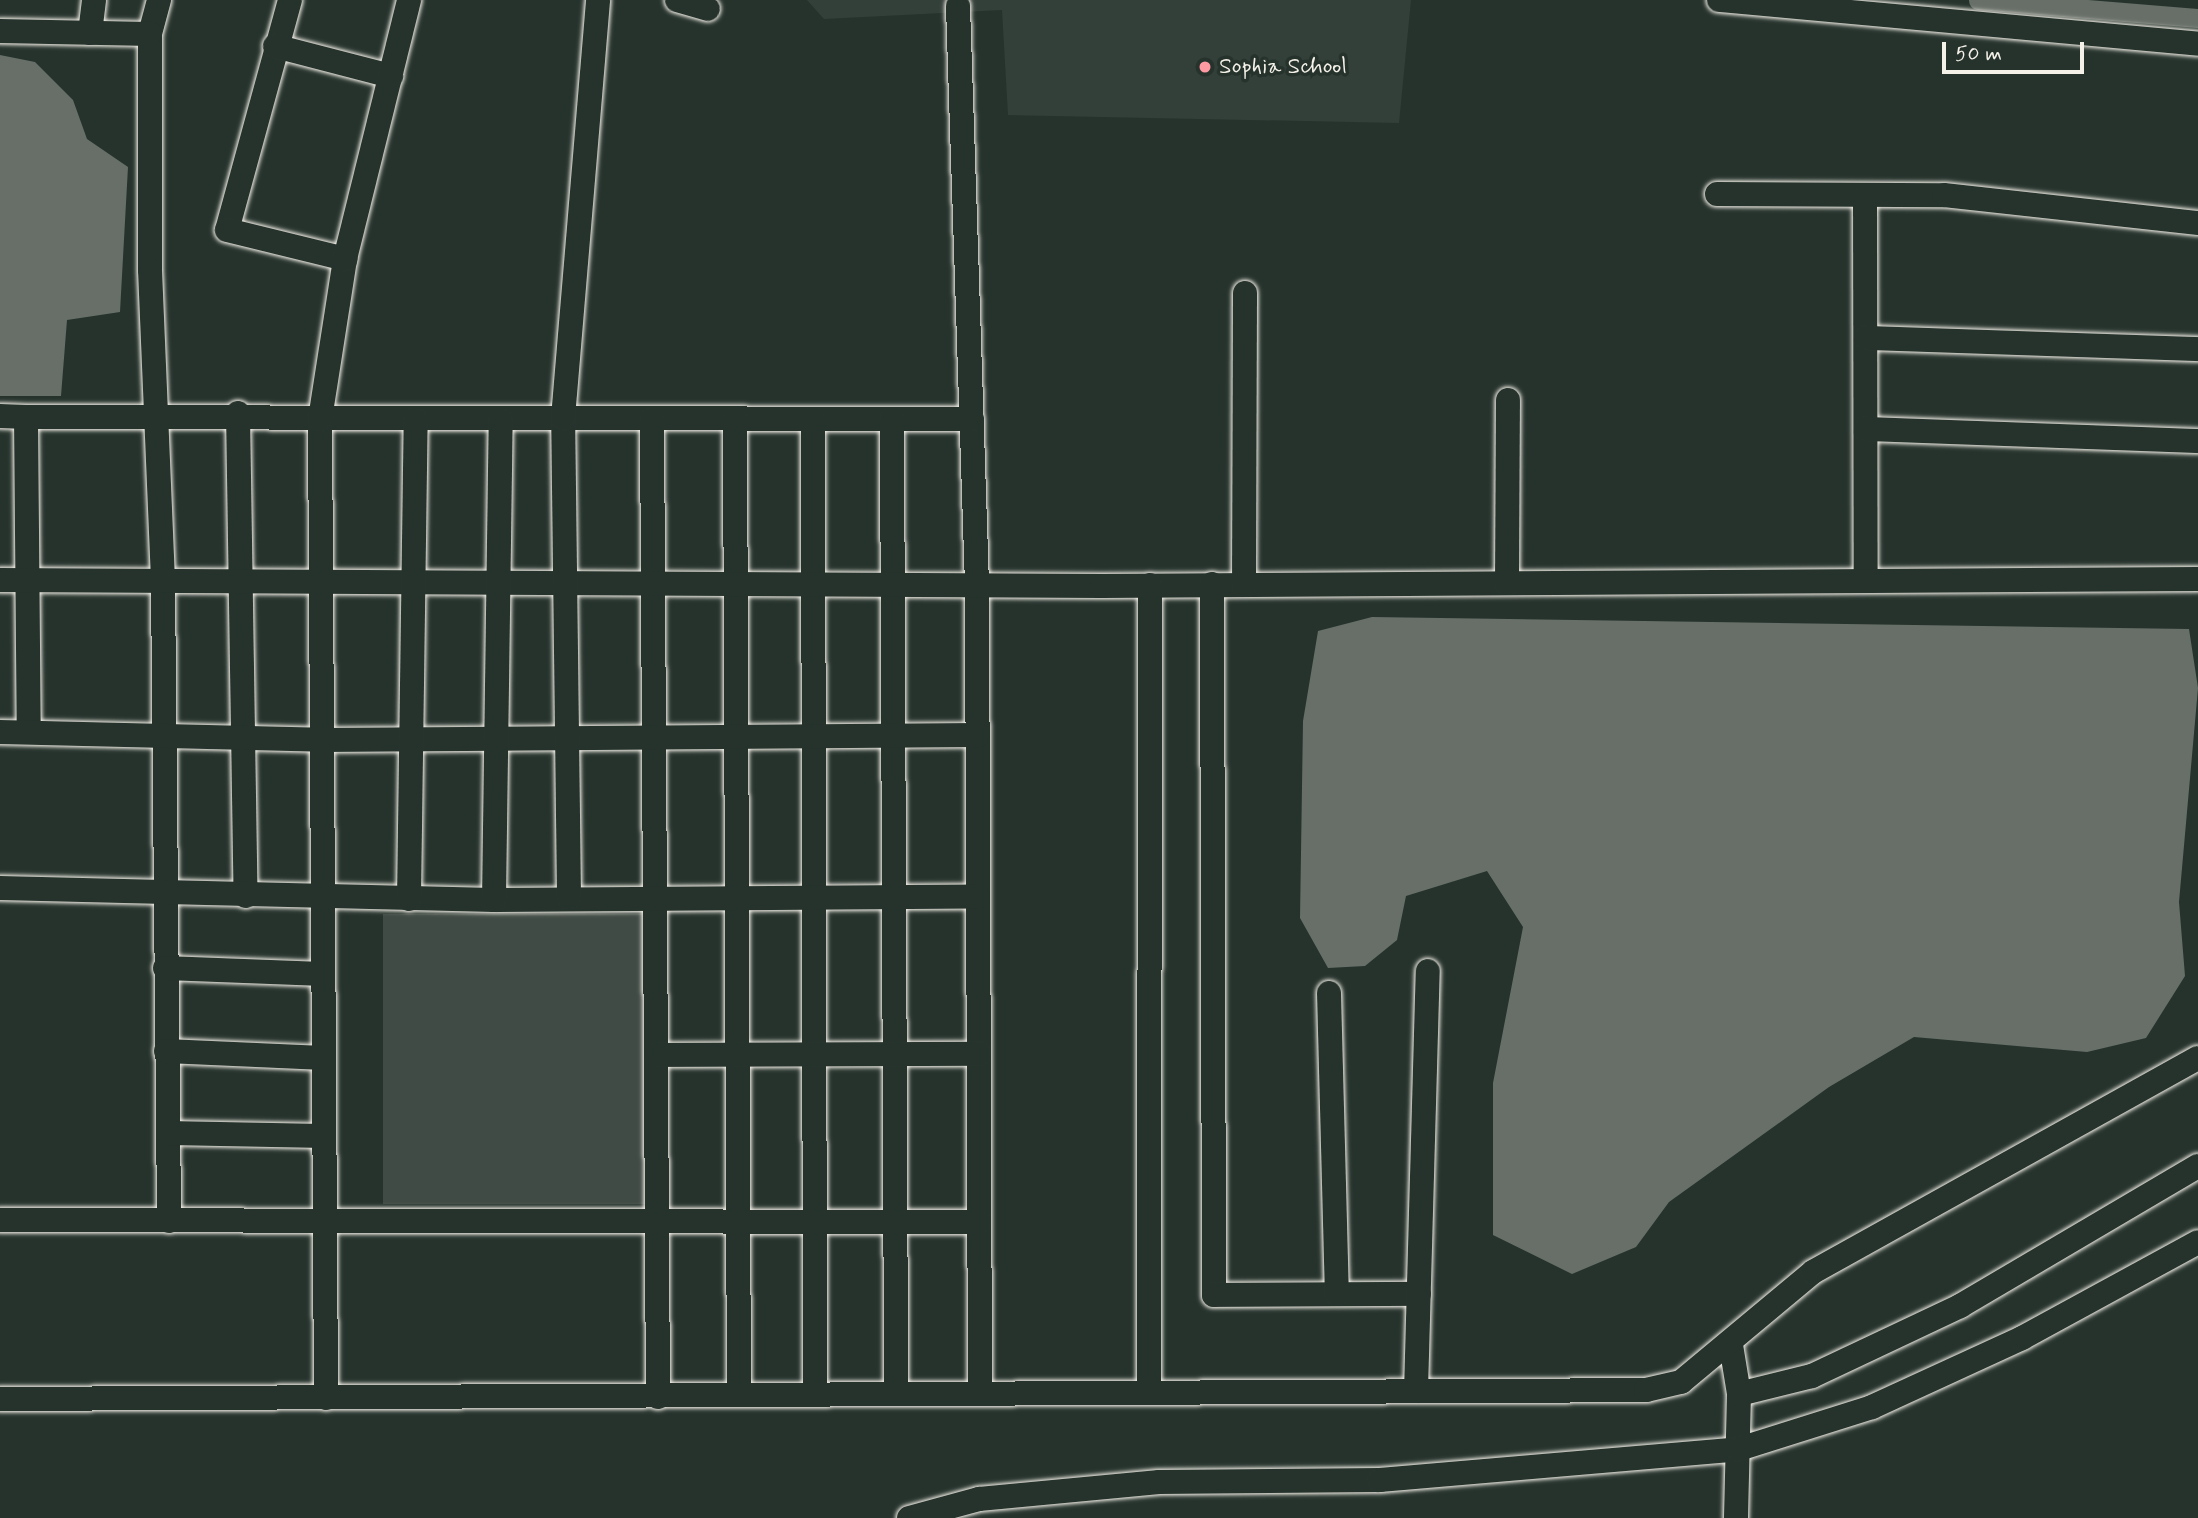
<!DOCTYPE html>
<style>
body{margin:0}
#map{position:relative;width:2198px;height:1518px;overflow:hidden;background:#26332d;font-family:Mynerve,sans-serif}
div>[style]{position:absolute}
[style*='--x']{left:calc(var(--x)*1px);top:calc(var(--y)*1px);width:calc(var(--w)*1px);rotate:calc(var(--a)*1deg)}
.built>*{inset:0;background:#333f39}
.green>*{inset:0;background:#414b45;transform-origin:0 0}
.water>*{inset:0;background:#676f68}
.canal>*{height:19px;margin:-9.5px;padding:0 9.5px;transform-origin:9.5px;border-radius:9.5px;background:#676f68}
.roads{filter:drop-shadow(0 0 2px #f4f1e8) drop-shadow(0 0 2px #f4f1e8)}
.minor>*{height:24px;margin:-12px;padding:0 12px;transform-origin:12px;border-radius:12px;background:#26332d}
.dots>*{width:19px;height:19px;translate:-50% -50%;box-sizing:border-box;border:4px solid #26332d;border-radius:50%}
span{translate:-50% -50%;white-space:nowrap;text-align:center;line-height:1.15;-webkit-text-stroke:7px #26332d;paint-order:stroke}
.poi-label{font-size:23px;color:#f4f1e8}
.left{translate:0 -50%;text-align:left}
.scale{position:absolute;left:1942px;top:42px;width:142px;height:32px;box-sizing:border-box;border:4px solid #f4f1e8;border-top:0;padding-left:9px;font-size:21px;line-height:24px;white-space:nowrap;color:#f4f1e8;-webkit-text-stroke:5px #26332d;paint-order:stroke}
</style>
<div id="map">
<div class="built">
<div style="clip-path:polygon(807px 0,1411px 0,1399px 123px,1008px 115px,1002px 10px,824px 19px)"></div>
</div>
<div class="green">
<div style="left:383px;top:914px;width:277px;height:290px"></div>
</div>
<div class="water">
<div style="clip-path:polygon(0 55px,35px 62px,73px 100px,87px 139px,128px 167px,120px 312px,67px 320px,61px 396px,0 396px)"></div>
<div style="clip-path:polygon(1372px 617px,2189px 629px,2198px 688px,2179px 902px,2185px 976px,2146px 1038px,2087px 1052px,1914px 1037px,1829px 1087px,1669px 1202px,1636px 1247px,1572px 1274px,1493px 1235px,1493px 1083px,1523px 927px,1487px 871px,1406px 896px,1397px 940px,1365px 966px,1328px 968px,1300px 918px,1303px 721px,1318px 631px)"></div>
</div>
<div class="canal">
<div style="--x:1978;--y:0;--w:221;--a:4.7"></div>
</div>
<div class="roads">
<div class="minor">
<div style="--x:159;--y:0;--w:35;--a:105"></div>
<div style="--x:150;--y:34;--w:236;--a:90"></div>
<div style="--x:150;--y:270;--w:311;--a:87.6"></div>
<div style="--x:163;--y:581;--w:640;--a:89.46"></div>
<div style="--x:290;--y:0;--w:238;--a:105.3"></div>
<div style="--x:227;--y:230;--w:122;--a:13.8"></div>
<div style="--x:677;--y:0;--w:32;--a:16"></div>
<div style="--x:1719;--y:0;--w:481;--a:5.2"></div>
<div style="--x:958;--y:6;--w:578;--a:88.12"></div>
<div style="--x:977;--y:584;--w:808;--a:89.79"></div>
<div style="--x:0;--y:31;--w:150;--a:1.1"></div>
<div style="--x:90;--y:33;--w:33;--a:-83"></div>
<div style="--x:275;--y:46;--w:120;--a:14.5"></div>
<div style="--x:1717;--y:194;--w:227;--a:0.3"></div>
<div style="--x:1944;--y:195;--w:256;--a:6.3"></div>
<div style="--x:1865;--y:197;--w:383;--a:89.9"></div>
<div style="--x:1866;--y:338;--w:332;--a:1.9"></div>
<div style="--x:238;--y:413;--w:483;--a:89.1"></div>
<div style="--x:0;--y:416;--w:26;--a:2"></div>
<div style="--x:26;--y:417;--w:315;--a:89.5"></div>
<div style="--x:26;--y:417;--w:946;--a:0.12"></div>
<div style="--x:735;--y:419;--w:976;--a:89.77"></div>
<div style="--x:813;--y:419;--w:975;--a:89.88"></div>
<div style="--x:892;--y:419;--w:974;--a:89.76"></div>
<div style="--x:652;--y:420;--w:977;--a:89.65"></div>
<div style="--x:1866;--y:429;--w:332;--a:2.1"></div>
<div style="--x:0;--y:580;--w:1102;--a:0.31"></div>
<div style="--x:1102;--y:586;--w:1096;--a:-0.37"></div>
<div style="--x:1507;--y:583;--w:183;--a:-89.7"></div>
<div style="--x:1212;--y:584;--w:711;--a:89.84"></div>
<div style="--x:1214;--y:1295;--w:205;--a:-0.3"></div>
<div style="--x:1244;--y:585;--w:292;--a:-89.8"></div>
<div style="--x:0;--y:732;--w:322;--a:1.4"></div>
<div style="--x:322;--y:740;--w:656;--a:-0.44"></div>
<div style="--x:0;--y:888;--w:494;--a:1.4"></div>
<div style="--x:494;--y:900;--w:484;--a:-0.4"></div>
<div style="--x:569;--y:897;--w:479;--a:-90.7"></div>
<div style="--x:563;--y:418;--w:419;--a:-85.2"></div>
<div style="--x:409;--y:899;--w:479;--a:-89.2"></div>
<div style="--x:494;--y:900;--w:480;--a:-89.2"></div>
<div style="--x:165;--y:968;--w:158;--a:2.2"></div>
<div style="--x:1329;--y:993;--w:301;--a:88.5"></div>
<div style="--x:166;--y:1051;--w:158;--a:2.5"></div>
<div style="--x:656;--y:1055;--w:323;--a:-0.2"></div>
<div style="--x:168;--y:1133;--w:156;--a:1.1"></div>
<div style="--x:0;--y:1220;--w:979;--a:0.12"></div>
<div style="--x:1731;--y:1345;--w:50;--a:80.7"></div>
<div style="--x:1739;--y:1394;--w:124;--a:91.4"></div>
<div style="--x:1416;--y:1391;--w:420;--a:-88.4"></div>
<div style="--x:1149;--y:1392;--w:807;--a:-89.93"></div>
<div style="--x:1739;--y:1394;--w:75;--a:-13.9"></div>
<div style="--x:1812;--y:1376;--w:164;--a:-25.3"></div>
<div style="--x:1960;--y:1306;--w:276;--a:-30.5"></div>
<div style="--x:326;--y:1398;--w:979;--a:-90.35"></div>
<div style="--x:320;--y:419;--w:162;--a:-81.1"></div>
<div style="--x:345;--y:259;--w:267;--a:-76.1"></div>
<div style="--x:0;--y:1399;--w:1646;--a:-0.31"></div>
<div style="--x:1646;--y:1390;--w:36;--a:-13"></div>
<div style="--x:1681;--y:1382;--w:172;--a:-39.8"></div>
<div style="--x:1813;--y:1272;--w:440;--a:-29.1"></div>
<div style="--x:909;--y:1518;--w:73;--a:-15.2"></div>
<div style="--x:979;--y:1499;--w:181;--a:-5.4"></div>
<div style="--x:1159;--y:1482;--w:221;--a:-0.5"></div>
<div style="--x:1380;--y:1480;--w:360;--a:-4.9"></div>
<div style="--x:1739;--y:1449;--w:139;--a:-17.5"></div>
<div style="--x:1872;--y:1407;--w:165;--a:-24.7"></div>
<div style="--x:2022;--y:1338;--w:200;--a:-28.6"></div>
</div>
</div>
<div class="dots">
<div style="left:1205px;top:67px;background:#ff9aa2"></div>
</div>
<div class="poi-label">
<span class="left" style="left:1219px;top:67px">Sophia School</span>
</div>
<div class="scale">50 m</div>
</div>
